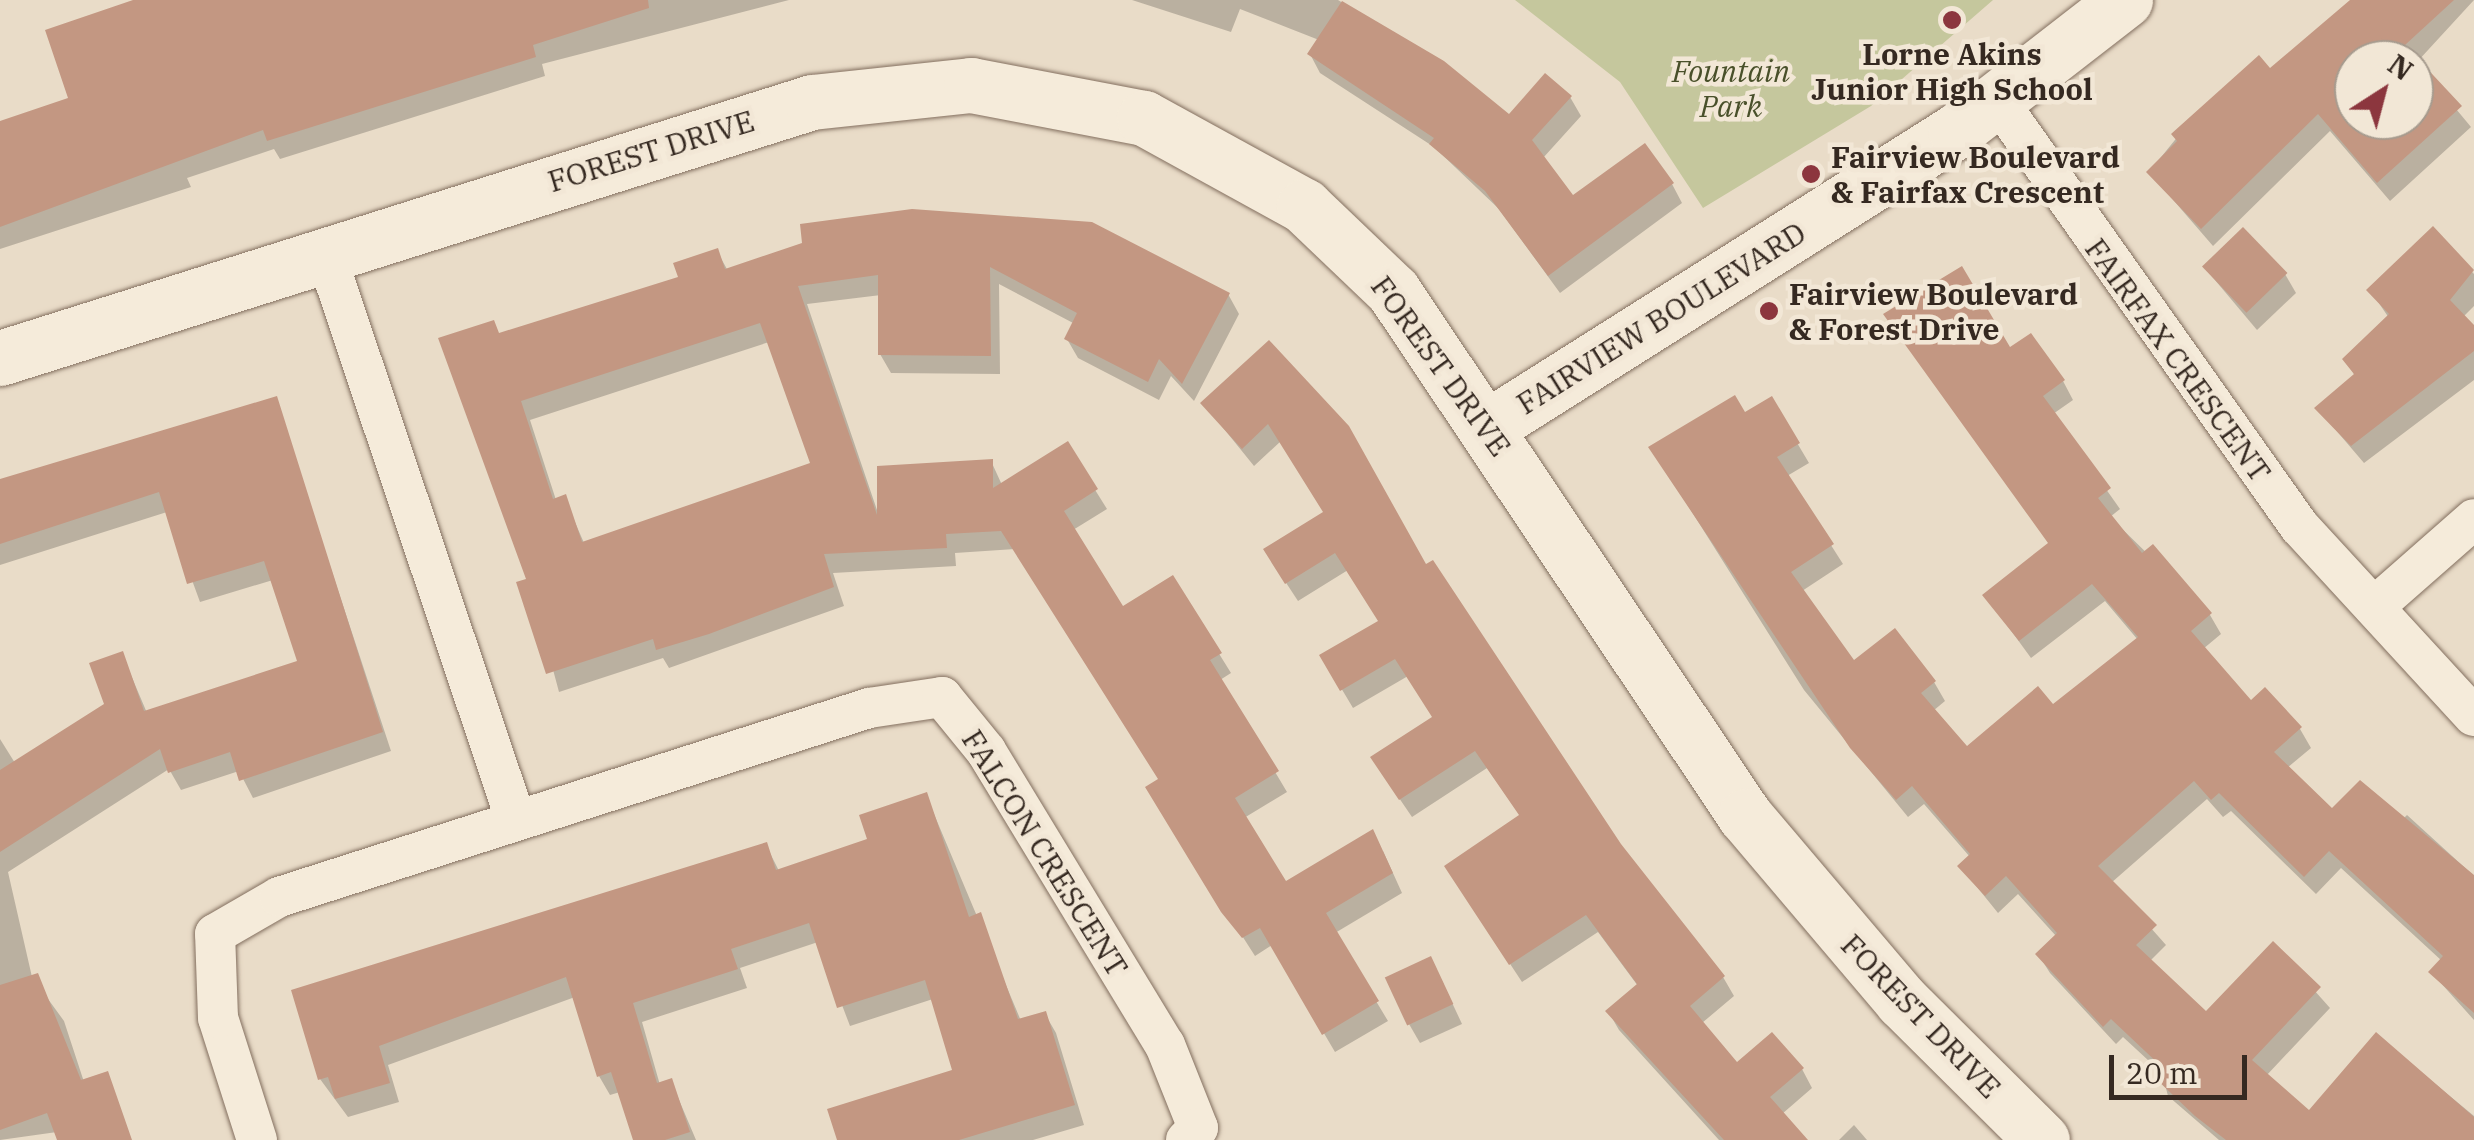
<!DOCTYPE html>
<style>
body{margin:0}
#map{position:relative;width:2474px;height:1140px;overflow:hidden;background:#e9dcc8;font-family:"IBM Plex Serif",serif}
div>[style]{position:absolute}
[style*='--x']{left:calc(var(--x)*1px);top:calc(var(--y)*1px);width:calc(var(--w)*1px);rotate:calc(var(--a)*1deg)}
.green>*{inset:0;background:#c5c79d}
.shadow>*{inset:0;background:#0003}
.building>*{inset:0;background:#c39782;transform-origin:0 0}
.roads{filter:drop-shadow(0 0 2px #836f5f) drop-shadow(0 0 2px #836f5f)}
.street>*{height:40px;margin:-20px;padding:0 20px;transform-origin:20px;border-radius:20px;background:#f5ebda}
.secondary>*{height:55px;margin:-27.5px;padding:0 27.5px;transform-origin:27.5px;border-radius:27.5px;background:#f5ebda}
.dots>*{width:28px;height:28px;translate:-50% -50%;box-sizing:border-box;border:5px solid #f2e7d6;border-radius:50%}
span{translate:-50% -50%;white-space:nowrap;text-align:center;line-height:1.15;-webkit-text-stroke:9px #f2e7d6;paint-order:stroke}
.poi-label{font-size:30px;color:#352921;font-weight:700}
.left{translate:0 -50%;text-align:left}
.park-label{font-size:30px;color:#49502a;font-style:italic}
.street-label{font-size:30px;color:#352921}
.north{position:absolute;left:2334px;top:40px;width:100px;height:100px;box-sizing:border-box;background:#f2e7d6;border:2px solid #a69b8e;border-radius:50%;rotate:36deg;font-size:28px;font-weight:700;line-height:40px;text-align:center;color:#352921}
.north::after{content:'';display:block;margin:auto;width:35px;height:45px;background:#8c363e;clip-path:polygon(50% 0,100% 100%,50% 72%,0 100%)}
.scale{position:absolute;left:2109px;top:1055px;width:138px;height:45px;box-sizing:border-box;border:5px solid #352921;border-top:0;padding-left:12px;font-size:30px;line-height:35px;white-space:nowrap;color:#352921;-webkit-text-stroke:8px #f2e7d6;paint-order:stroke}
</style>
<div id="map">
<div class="green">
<div style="clip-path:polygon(1515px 0,1993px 0,1871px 106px,1703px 208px,1620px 82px)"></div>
</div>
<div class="shadow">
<div style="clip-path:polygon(143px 0,789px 0,542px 64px,545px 76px,280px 159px,274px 149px,187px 178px,191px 187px,0 249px,0 123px,71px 100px)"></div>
<div style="clip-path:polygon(1132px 0,1338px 0,1442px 63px,1509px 118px,1570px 97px,1581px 116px,1543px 158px,1572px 199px,1672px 184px,1682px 203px,1560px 293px,1499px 209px,1434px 147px,1320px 73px,1310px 54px,1319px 40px,1240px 9px,1231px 32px)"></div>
<div style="clip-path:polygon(evenodd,2353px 0,2474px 0,2417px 62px,2471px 127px,2390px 201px,2330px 131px,2213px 246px,2149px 172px,2200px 109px,2270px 72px,2353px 0,2354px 60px,2414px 60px,2414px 120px,2354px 120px,2354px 60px)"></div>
<div style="clip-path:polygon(2432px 230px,2474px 274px,2474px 306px,2463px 317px,2474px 329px,2474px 380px,2364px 463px,2317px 408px,2355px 376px,2346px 360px,2389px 318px,2370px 290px)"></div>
<div style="clip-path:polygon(evenodd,805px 245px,1228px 294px,1239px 314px,1194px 401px,1171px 376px,1159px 400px,1078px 358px,1067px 339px,1075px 324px,999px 284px,1000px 374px,891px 373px,880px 354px,881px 295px,807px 304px,878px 513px,991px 461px,1002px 485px,1067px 445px,1107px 509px,1073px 530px,1122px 609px,1172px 578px,1231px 673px,1220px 680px,1287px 792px,1244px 818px,1285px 885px,1383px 851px,1402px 893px,1335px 933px,1388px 1021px,1335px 1052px,1272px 945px,1255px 956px,1159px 806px,1161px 780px,1015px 549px,955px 553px,956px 566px,833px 573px,844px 606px,669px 668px,663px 658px,559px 692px,529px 580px,500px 335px,681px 279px,717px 251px,728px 271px,805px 245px,769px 342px,813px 465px,584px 543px,564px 497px,556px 500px,530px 420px,769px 342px)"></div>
<div style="clip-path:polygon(2204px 267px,2285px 274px,2296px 293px,2257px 330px)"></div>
<div style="clip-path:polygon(1268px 343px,1619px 846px,1723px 977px,1734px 996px,1702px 1023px,1737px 1066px,1802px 1069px,1812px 1088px,1782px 1114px,1805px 1140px,1719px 1140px,1619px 1030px,1608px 1011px,1638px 986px,1598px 932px,1522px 982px,1458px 885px,1521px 817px,1487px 768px,1412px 817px,1384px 776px,1435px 718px,1408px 676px,1353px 708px,1322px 656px,1380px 622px,1348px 570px,1298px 601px,1277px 569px,1325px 513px,1281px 441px,1254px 466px,1203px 403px)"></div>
<div style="clip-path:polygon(2010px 351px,2063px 381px,2073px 400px,2053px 414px,2120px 509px,2110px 517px,2210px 615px,2221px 634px,2203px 649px,2250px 703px,2300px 729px,2311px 748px,2287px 768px,2332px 812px,2399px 823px,2407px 815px,2474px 876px,2474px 1020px,2431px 972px,2442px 961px,2341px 868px,2316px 894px,2231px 811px,2223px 817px,2207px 799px,2111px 883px,2166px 945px,2150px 961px,2206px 1014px,2273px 944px,2330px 1008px,2266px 1076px,2309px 1113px,2376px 1035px,2474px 1116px,2474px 1140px,2219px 1140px,2168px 1096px,2162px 1073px,2123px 1037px,2116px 1044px,2050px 973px,2038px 954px,2056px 936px,2018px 894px,1998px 913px,1960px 866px,1970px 857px,1924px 804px,1908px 817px,1804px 690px,1663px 466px,1771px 399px,1809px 463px,1787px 476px,1843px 564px,1802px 591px,1853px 663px,1934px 682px,1945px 701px,1933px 711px,1967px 750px,2053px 708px,2138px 640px,2105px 601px,2031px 658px,1985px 595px,2050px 545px)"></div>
<div style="clip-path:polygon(275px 399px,391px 751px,253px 798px,239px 771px,181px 790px,169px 769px,8px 872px,32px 977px,64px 1021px,84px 1082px,106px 1074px,131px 1140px,60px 1140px,57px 1132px,0 1140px,0 739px,15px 763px,107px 705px,122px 654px,147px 713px,300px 662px,273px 580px,200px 602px,167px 512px,0 565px,0 481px)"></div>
<div style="clip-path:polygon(926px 795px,1021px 1021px,1045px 1014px,1056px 1033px,1084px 1125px,1033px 1140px,840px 1140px,955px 1072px,933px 999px,850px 1026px,818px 942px,740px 968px,747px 988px,642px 1022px,660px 1085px,671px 1081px,696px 1140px,636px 1140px,620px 1092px,610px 1095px,599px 1076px,575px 997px,388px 1065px,399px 1102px,348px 1117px,320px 1079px,294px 991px,766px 845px,779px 871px,871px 841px)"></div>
<div style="clip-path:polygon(1441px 979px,1462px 1024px,1420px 1043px,1409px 1024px)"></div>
<div style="clip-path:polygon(1854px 1125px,1867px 1140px,1839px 1140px)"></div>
</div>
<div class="building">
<div style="clip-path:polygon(133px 0,648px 0,649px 8px,533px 45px,536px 57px,267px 141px,263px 130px,0 227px,0 121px,68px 98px,45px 30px)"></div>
<div style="clip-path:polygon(evenodd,2350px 0,2454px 0,2405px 45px,2462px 106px,2377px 183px,2318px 114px,2201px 229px,2146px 172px,2177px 141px,2171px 134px,2259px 55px,2270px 68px,2350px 0,2354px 60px,2414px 60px,2414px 120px,2354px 120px,2354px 60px)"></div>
<div style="clip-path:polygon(1342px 1px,1444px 61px,1509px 114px,1545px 73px,1572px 96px,1532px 140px,1573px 195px,1645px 143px,1674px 183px,1548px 276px,1485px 191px,1429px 144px,1434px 138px,1307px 54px)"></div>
<div style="clip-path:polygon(evenodd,912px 209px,1092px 222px,1230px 293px,1182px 384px,1159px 359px,1148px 382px,1064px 339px,1077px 313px,990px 267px,991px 356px,878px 355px,878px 275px,798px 286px,877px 515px,877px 466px,993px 459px,993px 488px,1068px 441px,1098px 489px,1064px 511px,1123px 606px,1173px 575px,1222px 653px,1210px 660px,1279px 771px,1235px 798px,1286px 881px,1373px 829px,1393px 873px,1326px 913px,1379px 1001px,1322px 1035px,1260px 928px,1242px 938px,1221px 912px,1145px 787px,1158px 779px,1001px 531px,946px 534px,947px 548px,824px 554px,834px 587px,709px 634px,656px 650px,653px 639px,546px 674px,516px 582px,526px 579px,438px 338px,494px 320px,499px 333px,678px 277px,673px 263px,718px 248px,725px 269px,802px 243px,800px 224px,912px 209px,760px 323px,810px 463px,582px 542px,566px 494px,553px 499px,521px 401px,760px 323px)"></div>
<div style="clip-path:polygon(2433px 226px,2474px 270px,2450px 300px,2474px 325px,2474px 351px,2351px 446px,2314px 408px,2354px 374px,2342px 359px,2389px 314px,2366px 290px)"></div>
<div style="left:2243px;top:227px;width:64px;height:57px;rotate:46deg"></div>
<div style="clip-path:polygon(1962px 266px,2010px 347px,2031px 333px,2065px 380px,2043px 396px,2111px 488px,2098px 498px,2142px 553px,2153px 544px,2212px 613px,2191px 631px,2251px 700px,2265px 687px,2302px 727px,2274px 752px,2332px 808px,2360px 780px,2474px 875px,2474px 1013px,2428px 972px,2443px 956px,2329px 851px,2304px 877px,2219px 793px,2211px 800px,2194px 781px,2098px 866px,2157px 925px,2136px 945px,2206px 1011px,2273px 941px,2321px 987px,2252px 1060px,2309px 1110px,2376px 1032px,2474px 1117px,2474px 1140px,2226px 1140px,2195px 1116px,2154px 1077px,2163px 1068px,2111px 1019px,2103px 1027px,2035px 954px,2057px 933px,2006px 876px,1985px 896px,1957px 866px,1970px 854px,1912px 786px,1896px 800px,1850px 748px,1648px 447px,1735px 395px,1745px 412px,1772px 396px,1800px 443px,1777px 457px,1834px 544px,1791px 572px,1854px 660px,1895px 628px,1936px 681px,1921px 693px,1967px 746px,2038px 686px,2053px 704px,2138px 637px,2092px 584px,2019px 641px,1982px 595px,2048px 543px,1883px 314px)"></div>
<div style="clip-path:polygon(1269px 340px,1349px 426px,1426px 564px,1433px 560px,1621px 844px,1725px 976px,1690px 1006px,1737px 1062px,1772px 1032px,1804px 1068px,1770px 1097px,1808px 1140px,1724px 1140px,1605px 1011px,1637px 984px,1586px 915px,1509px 965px,1444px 866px,1519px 815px,1475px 751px,1399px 800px,1370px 757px,1432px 717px,1395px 659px,1340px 691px,1319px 655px,1378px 621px,1335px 553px,1285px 584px,1263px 549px,1323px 512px,1268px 424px,1242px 449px,1200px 403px)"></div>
<div style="clip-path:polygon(277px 396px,383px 732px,239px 781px,230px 752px,168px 773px,160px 749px,0 852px,0 770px,104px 704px,89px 663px,123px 651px,144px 711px,297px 661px,264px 561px,187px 584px,159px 492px,0 544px,0 479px)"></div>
<div style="clip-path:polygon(927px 792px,969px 917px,981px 912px,1018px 1019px,1046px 1011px,1075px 1105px,959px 1140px,837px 1140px,827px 1109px,952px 1070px,925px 980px,837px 1008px,809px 923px,731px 949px,738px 969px,633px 1003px,657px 1083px,672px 1078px,690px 1132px,665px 1140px,633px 1140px,611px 1072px,597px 1077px,566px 977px,379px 1046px,390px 1083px,335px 1099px,328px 1077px,318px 1080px,291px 990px,767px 842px,776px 870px,867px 839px,859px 815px)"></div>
<div style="left:1431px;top:956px;width:53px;height:51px;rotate:65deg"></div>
<div style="clip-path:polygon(38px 973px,81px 1080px,108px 1071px,132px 1140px,57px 1140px,47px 1113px,0 1130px,0 985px)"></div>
</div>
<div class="roads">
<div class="street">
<div style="--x:1998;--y:101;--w:521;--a:54.69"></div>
<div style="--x:2299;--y:526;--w:258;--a:47.4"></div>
<div style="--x:325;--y:252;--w:600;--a:71.44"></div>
<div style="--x:2374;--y:607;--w:133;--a:-41.3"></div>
<div style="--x:257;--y:1140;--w:128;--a:-107.7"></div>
<div style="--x:218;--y:1018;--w:84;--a:-92"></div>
<div style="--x:215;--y:934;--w:74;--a:-30"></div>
<div style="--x:279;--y:897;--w:620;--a:-17.76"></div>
<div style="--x:869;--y:708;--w:74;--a:-8.6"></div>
<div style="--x:942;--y:697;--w:70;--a:50.8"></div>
<div style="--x:986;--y:751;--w:344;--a:58.7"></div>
<div style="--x:1165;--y:1045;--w:89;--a:68.3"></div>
<div style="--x:1198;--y:1128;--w:17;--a:135"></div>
</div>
<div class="secondary">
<div style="--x:0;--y:358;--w:851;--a:-17.5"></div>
<div style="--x:812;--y:102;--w:160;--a:-6.1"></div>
<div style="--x:971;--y:85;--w:176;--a:10.8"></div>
<div style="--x:1144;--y:118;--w:183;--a:28.8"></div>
<div style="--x:1304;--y:206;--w:123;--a:43.7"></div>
<div style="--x:1393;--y:291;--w:632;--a:56.16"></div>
<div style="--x:1745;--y:816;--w:243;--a:49.7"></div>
<div style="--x:1902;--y:1001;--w:197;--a:44.8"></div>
<div style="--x:1489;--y:426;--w:552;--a:-32.28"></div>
<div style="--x:1956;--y:131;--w:214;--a:-37.8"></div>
</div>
</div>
<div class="dots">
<div style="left:1952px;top:20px;background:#8c363e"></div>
<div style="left:1811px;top:174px;background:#8c363e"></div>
<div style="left:1769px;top:311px;background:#8c363e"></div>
</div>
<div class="poi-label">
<span style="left:1952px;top:71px">Lorne Akins<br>Junior High School</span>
<span class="left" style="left:1831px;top:174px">Fairview Boulevard<br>&amp; Fairfax Crescent</span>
<span class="left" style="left:1789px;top:311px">Fairview Boulevard<br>&amp; Forest Drive</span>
</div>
<div class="park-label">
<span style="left:1731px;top:88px">Fountain<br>Park</span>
</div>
<div class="street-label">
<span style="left:651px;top:151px;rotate:-17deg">FOREST DRIVE</span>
<span style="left:1661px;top:318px;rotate:-32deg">FAIRVIEW BOULEVARD</span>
<span style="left:2178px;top:360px;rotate:54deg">FAIRFAX CRESCENT</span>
<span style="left:1441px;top:366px;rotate:54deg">FOREST DRIVE</span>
<span style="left:1045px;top:853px;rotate:58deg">FALCON CRESCENT</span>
<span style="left:1921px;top:1016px;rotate:46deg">FOREST DRIVE</span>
</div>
<div class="north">N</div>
<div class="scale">20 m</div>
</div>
